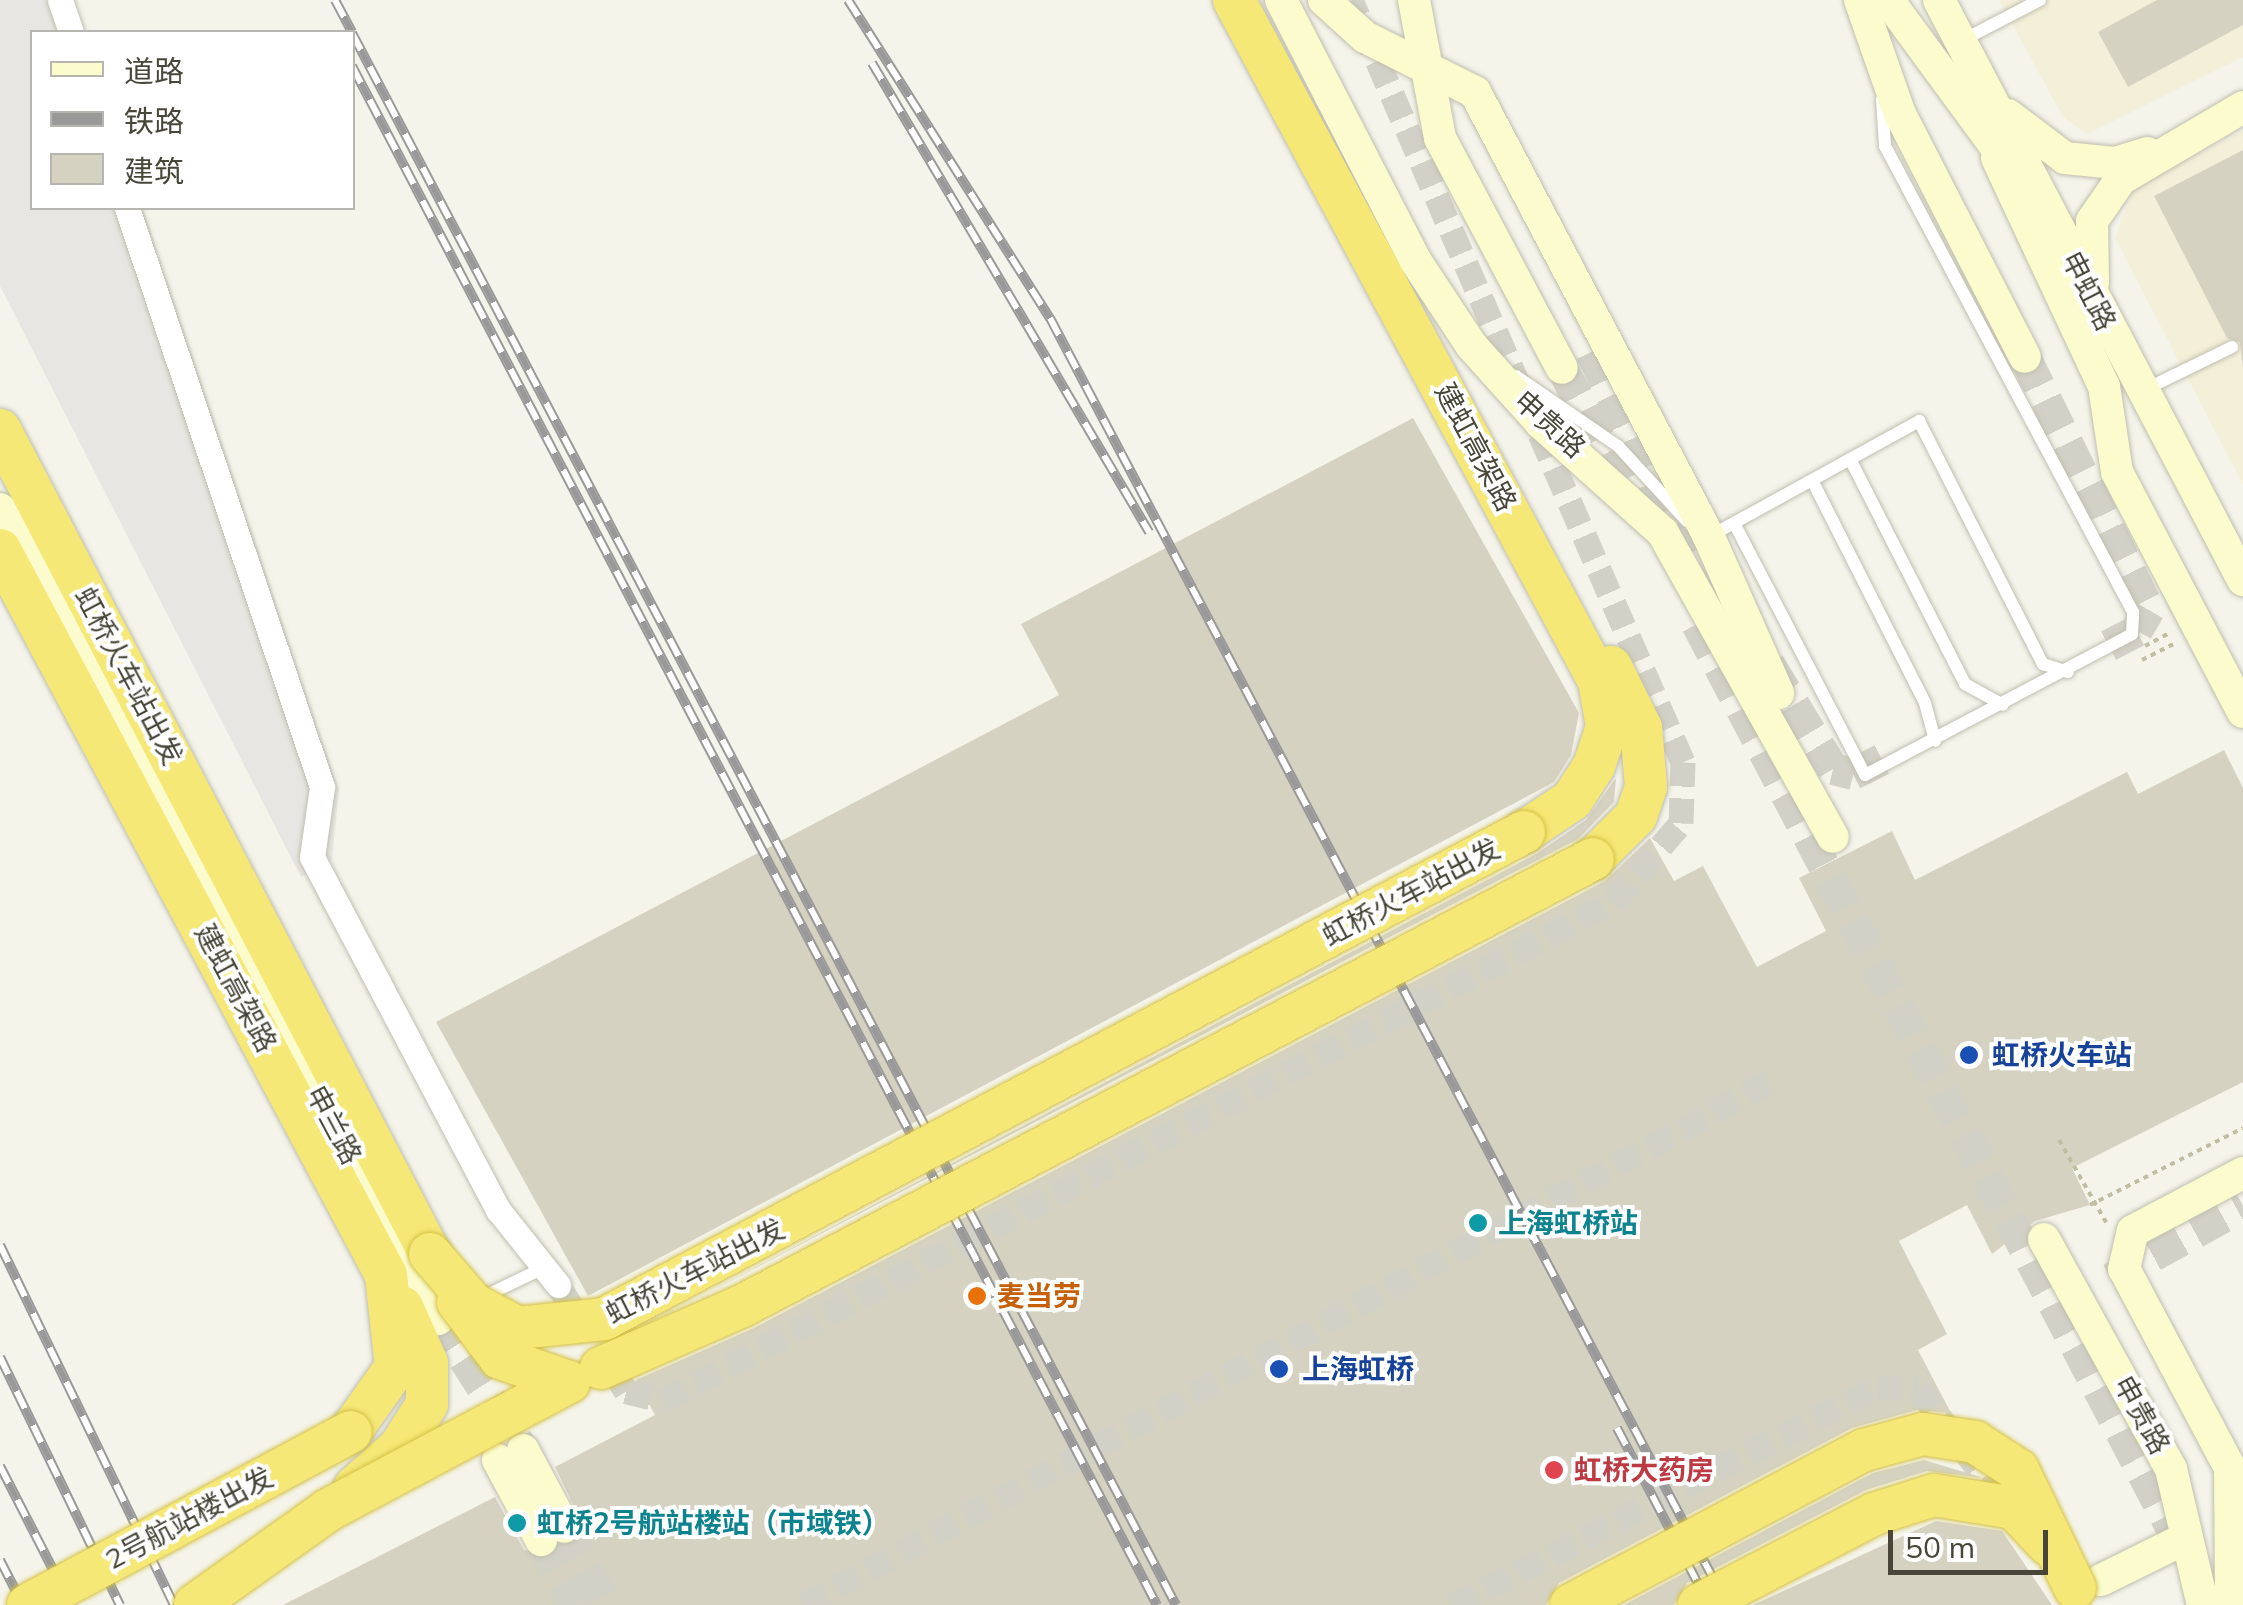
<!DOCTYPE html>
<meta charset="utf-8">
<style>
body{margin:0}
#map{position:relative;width:2243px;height:1605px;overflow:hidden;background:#f4f4eb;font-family:Mulish,"Noto Sans SC",sans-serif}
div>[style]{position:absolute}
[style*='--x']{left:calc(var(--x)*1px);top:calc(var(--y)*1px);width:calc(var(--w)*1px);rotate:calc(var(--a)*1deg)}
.commercial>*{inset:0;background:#f4efd8}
.parking>*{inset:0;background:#e7e6e2}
.building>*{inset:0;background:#d6d2c1}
.street-tunnel>*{height:25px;margin-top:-12.5px;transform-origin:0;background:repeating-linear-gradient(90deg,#d2d1c7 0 25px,transparent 0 37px)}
.secondary-tunnel>*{height:32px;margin-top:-16px;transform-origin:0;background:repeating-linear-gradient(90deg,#d2d1c7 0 32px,transparent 0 48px)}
.path>*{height:4px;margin-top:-2px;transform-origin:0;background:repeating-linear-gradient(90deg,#c1bda0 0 5px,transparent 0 10px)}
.roads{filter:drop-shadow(0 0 2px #c0beae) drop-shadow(0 0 2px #c0beae)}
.lane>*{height:12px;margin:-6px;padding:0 6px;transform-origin:6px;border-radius:6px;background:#fff}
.street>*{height:25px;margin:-12.5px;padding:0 12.5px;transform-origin:12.5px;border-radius:12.5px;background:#fff}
.secondary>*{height:32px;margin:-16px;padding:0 16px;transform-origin:16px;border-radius:16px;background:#fbfbce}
.highway>*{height:42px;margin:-21px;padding:0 21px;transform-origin:21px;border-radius:21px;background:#f5e876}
.rail>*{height:10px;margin-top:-5px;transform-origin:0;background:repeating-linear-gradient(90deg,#fff 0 19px,#999 0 38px);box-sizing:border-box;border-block:2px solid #999}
.bridges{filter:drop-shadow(0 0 2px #d4c145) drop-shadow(0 0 2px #d4c145)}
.highway-bridge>*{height:42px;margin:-21px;padding:0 21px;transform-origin:21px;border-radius:21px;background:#f5e876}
.dots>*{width:28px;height:28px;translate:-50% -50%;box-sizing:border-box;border:5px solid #fff;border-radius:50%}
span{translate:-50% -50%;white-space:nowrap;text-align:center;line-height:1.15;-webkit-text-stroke:8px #fff;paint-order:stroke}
.street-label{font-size:28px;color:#484639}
.transit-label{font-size:28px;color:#164399;font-weight:700}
.left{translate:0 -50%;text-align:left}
.culture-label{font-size:28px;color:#0d838f;font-weight:700}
.food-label{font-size:28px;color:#c56008;font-weight:700}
.health-label{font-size:28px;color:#be3a42;font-weight:700}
.legend{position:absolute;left:30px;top:30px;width:325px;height:180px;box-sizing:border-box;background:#fff;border:2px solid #b6b5b0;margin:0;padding:12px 18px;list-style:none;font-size:30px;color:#484639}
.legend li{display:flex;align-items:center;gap:20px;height:50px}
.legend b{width:50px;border:2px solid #b6b5b0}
.scale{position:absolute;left:1888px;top:1530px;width:160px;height:45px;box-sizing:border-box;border:5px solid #484639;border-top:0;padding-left:12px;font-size:30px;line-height:35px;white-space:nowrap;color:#484639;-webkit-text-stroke:8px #fff;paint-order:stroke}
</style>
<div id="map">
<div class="commercial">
<div style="clip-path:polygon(1999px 0,2243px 0,2243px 57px,2087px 134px,2063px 117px)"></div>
<div style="clip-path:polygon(2243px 131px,2243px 485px,2115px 238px,2134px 188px)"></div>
</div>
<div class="parking">
<div style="clip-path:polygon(0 0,73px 0,84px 32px,32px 32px,32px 208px,143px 208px,339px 790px,332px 860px,301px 877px,0 286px)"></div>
</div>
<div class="building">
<div style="clip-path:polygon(2157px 0,2243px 0,2243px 25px,2128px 87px,2098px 32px)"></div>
<div style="clip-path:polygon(2243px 150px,2243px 369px,2240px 342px,2227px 338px,2154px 196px)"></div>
<div style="clip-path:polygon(1413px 418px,1579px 713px,1571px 755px,1554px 782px,588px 1296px,436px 1022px,1059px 695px,1021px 624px)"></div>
<div style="clip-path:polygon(2224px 750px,2243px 788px,2243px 1082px,2072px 1168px,2090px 1205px,2035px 1221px,1992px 1254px,1967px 1205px,1899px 1241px,1947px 1334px,1918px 1350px,1951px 1413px,1917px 1410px,1852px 1428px,1559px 1583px,1546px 1605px,283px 1605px,495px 1497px,524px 1550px,551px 1557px,584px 1527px,555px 1467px,655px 1415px,636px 1380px,754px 1328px,1605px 881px,1650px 838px,1674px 881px,1703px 866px,1757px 967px,1826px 931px,1799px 878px,1892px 831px,1915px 880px,2127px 772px,2138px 794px)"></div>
<div style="clip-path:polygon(1616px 778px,1614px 802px,1578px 839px,692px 1301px,1536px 854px,1586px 820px)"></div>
<div style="clip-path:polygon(1924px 1460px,1984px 1478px,1927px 1471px,1866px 1490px,1687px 1583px,1674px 1605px,1624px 1605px,1873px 1473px)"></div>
<div style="clip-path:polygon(1936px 1521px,2002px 1531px,2052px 1605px,1753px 1605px)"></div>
</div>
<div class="street-tunnel">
<div style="--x:558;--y:1285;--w:126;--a:57.3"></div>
<div style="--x:626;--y:1391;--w:38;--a:14"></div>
<div style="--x:663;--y:1400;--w:1073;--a:-27.66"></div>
<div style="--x:1613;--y:902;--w:104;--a:-49.3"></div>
<div style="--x:1681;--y:823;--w:61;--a:-88.1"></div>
<div style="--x:1683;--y:762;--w:831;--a:-113.54"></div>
<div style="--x:803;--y:1605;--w:1111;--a:-28.43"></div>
<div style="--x:1453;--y:1605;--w:477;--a:-27.2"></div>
<div style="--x:1877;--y:1387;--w:41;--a:1.4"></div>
<div style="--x:1918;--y:1388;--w:152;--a:53.3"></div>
</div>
<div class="secondary-tunnel">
<div style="--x:1591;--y:352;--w:225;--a:64.5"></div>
<div style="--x:2025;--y:357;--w:282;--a:63.9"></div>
<div style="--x:2149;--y:610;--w:24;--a:120"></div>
<div style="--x:2137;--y:631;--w:42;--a:152.8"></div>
<div style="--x:1562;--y:368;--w:155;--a:62.3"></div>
<div style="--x:1697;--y:624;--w:1050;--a:62.31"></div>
<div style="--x:1769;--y:664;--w:123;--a:58.6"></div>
<div style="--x:1833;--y:769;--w:21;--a:14"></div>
<div style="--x:1853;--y:774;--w:47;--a:-26.6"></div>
<div style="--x:2111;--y:1279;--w:151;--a:-28.9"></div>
<div style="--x:438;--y:1319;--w:156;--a:57"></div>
<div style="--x:564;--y:1527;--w:88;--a:62.3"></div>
<div style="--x:541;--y:1540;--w:73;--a:62.4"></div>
</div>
<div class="path">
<div style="--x:2145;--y:646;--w:26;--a:-28"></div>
<div style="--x:2142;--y:660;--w:35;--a:-27"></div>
<div style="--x:2059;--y:1140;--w:95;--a:60.2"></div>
<div style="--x:2090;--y:1205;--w:171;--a:-26.7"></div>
</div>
<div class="roads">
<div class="lane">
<div style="--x:1963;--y:40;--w:87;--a:-27.5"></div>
<div style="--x:1516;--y:376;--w:124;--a:34.5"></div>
<div style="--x:1618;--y:446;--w:102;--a:47.4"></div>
<div style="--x:2144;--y:390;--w:98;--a:-26"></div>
<div style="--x:1850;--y:459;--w:253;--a:62.9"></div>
<div style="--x:1965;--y:684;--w:43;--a:28.9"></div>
<div style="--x:1812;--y:480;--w:250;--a:63.1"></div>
<div style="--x:1925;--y:703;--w:39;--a:75"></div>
<div style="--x:1734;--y:523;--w:284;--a:62.5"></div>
<div style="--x:1865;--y:775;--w:302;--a:-27.8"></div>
<div style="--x:2132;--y:634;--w:22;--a:-87"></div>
<div style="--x:2133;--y:612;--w:528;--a:-118.02"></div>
<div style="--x:1885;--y:146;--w:47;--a:-93.7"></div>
<div style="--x:1710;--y:536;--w:239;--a:-28.8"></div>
<div style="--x:1919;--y:421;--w:273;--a:63"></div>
<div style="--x:2043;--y:664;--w:26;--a:18"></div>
<div style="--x:481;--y:1298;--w:58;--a:-25.7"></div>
</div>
<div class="street">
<div style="--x:60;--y:0;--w:34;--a:71"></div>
<div style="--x:127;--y:208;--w:611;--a:71.39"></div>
<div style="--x:322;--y:787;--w:71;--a:98.1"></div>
<div style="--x:312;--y:857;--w:400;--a:62.2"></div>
<div style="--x:499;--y:1211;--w:95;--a:51.4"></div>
</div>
<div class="secondary">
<div style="--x:1281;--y:0;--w:292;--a:62.7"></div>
<div style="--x:1415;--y:260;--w:102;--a:56.6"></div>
<div style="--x:1471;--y:345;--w:105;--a:48.1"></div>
<div style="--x:1541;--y:423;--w:164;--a:42"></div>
<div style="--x:1663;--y:533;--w:348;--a:60.8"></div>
<div style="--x:1324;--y:0;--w:55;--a:42.1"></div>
<div style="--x:1365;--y:37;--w:123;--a:26.6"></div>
<div style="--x:1475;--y:92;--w:503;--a:62.26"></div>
<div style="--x:1709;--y:537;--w:171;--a:66.1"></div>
<div style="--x:1414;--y:0;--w:140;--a:79.3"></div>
<div style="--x:1440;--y:138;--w:260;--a:62.1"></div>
<div style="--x:1860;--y:0;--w:121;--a:70.7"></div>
<div style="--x:1900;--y:114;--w:273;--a:62.8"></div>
<div style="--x:1888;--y:0;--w:201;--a:53.7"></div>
<div style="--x:1939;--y:0;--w:655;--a:62.34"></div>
<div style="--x:2008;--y:115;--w:71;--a:37"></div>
<div style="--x:2065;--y:158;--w:50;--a:5.7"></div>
<div style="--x:2115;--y:163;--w:34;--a:-17"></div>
<div style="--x:1997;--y:158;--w:252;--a:64.9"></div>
<div style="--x:2104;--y:386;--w:87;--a:81.4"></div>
<div style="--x:2117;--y:472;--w:271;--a:62.3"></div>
<div style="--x:2093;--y:283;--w:62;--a:-90.9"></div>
<div style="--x:2092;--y:221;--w:51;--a:-55.4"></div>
<div style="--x:2121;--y:179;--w:142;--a:-30.5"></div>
<div style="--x:0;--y:509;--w:921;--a:61.6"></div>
<div style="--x:2044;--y:1239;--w:263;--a:61.1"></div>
<div style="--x:2171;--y:1469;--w:140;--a:76.8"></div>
<div style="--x:523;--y:1450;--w:87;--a:62"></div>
<div style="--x:498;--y:1460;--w:91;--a:61.7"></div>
<div style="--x:2101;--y:1580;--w:93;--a:-26.3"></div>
<div style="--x:2231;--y:1605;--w:137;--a:-90.4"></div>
<div style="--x:2230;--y:1468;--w:225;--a:-118"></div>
<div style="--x:2124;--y:1269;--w:39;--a:-77"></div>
<div style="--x:2133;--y:1231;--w:124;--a:-27.8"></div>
</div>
<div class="highway">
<div style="--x:1234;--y:0;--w:773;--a:61.81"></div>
<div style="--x:1599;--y:681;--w:47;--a:80.1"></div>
<div style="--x:1607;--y:727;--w:41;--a:108.4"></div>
<div style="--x:1594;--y:766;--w:40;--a:122.9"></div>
<div style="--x:1572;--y:800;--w:58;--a:146.3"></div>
<div style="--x:0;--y:430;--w:929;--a:62.44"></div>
<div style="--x:0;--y:550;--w:821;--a:61.97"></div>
<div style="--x:386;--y:1275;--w:93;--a:83.8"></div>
<div style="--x:396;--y:1367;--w:80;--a:125.3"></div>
<div style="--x:1593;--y:859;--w:61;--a:-45"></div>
<div style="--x:1636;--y:816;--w:31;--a:-71"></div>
<div style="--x:1646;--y:787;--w:59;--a:-94.8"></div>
<div style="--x:1641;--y:728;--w:68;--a:-116.2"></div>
<div style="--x:355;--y:1487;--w:60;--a:-41.6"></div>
<div style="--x:400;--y:1447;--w:51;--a:-57.9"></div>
<div style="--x:427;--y:1404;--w:41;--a:-90"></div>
<div style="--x:427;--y:1363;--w:61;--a:-114.1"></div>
</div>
</div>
<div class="rail">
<div style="--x:335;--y:0;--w:36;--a:62"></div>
<div style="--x:848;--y:0;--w:377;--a:57.6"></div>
<div style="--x:1050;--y:318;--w:1454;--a:62.25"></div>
<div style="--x:352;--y:33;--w:1775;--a:62.34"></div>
<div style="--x:872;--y:63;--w:545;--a:59.43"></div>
<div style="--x:352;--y:66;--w:1737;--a:62.39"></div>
<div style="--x:0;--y:1245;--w:400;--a:64.2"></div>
<div style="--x:0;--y:1357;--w:276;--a:64.2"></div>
<div style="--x:1617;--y:1428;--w:199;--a:62.5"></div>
<div style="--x:0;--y:1466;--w:156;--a:62.9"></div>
<div style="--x:0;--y:1560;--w:51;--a:62.9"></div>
</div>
<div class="bridges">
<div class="highway-bridge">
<div style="--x:430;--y:1254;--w:66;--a:49.3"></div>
<div style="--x:473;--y:1304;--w:51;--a:28.1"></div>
<div style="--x:518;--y:1328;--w:86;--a:-6"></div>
<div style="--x:604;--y:1319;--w:1041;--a:-27.89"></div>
<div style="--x:458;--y:1302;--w:70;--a:53.1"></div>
<div style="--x:500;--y:1358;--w:73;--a:19.2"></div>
<div style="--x:601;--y:1368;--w:154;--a:-23.7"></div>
<div style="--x:742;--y:1306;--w:961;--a:-27.71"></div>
<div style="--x:28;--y:1605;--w:366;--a:-28.2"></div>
<div style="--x:195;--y:1605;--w:163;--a:-35.5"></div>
<div style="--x:328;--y:1510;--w:273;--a:-28"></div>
<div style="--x:1571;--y:1605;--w:331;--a:-27.9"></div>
<div style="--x:1864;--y:1450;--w:61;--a:-15.2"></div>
<div style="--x:1923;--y:1434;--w:53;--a:8.7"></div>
<div style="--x:1975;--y:1442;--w:51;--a:33.1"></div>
<div style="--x:2018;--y:1470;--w:131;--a:64.2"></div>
<div style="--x:1699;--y:1605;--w:197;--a:-27.5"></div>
<div style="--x:1874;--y:1514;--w:63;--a:-17.6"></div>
<div style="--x:1934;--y:1495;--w:81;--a:9.2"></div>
<div style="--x:2014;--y:1508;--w:50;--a:46.6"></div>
</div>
</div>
<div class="dots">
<div style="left:1969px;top:1055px;background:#1a4fb4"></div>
<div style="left:1478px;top:1223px;background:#0f9aa8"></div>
<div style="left:977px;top:1296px;background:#e8710a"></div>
<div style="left:1279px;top:1369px;background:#1a4fb4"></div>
<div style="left:1554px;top:1470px;background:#e0444e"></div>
<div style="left:517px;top:1523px;background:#0f9aa8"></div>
</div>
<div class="street-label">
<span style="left:2089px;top:291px;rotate:63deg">申虹路</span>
<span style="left:1550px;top:424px;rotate:42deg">申贵路</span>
<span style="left:1476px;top:447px;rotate:62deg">建虹高架路</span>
<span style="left:129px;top:676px;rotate:62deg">虹桥火车站出发</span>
<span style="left:1411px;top:892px;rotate:-28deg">虹桥火车站出发</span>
<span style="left:236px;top:988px;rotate:62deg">建虹高架路</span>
<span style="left:334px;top:1125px;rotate:62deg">申兰路</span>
<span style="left:695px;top:1271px;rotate:-27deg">虹桥火车站出发</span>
<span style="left:2142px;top:1415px;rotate:61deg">申贵路</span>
<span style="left:189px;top:1518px;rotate:-28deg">2号航站楼出发</span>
</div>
<div class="transit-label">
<span class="left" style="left:1992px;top:1055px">虹桥火车站</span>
<span class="left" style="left:1302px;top:1369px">上海虹桥</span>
</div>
<div class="culture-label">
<span class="left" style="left:1498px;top:1223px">上海虹桥站</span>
<span class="left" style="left:537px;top:1523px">虹桥2号航站楼站（市域铁）</span>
</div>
<div class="food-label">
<span class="left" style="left:997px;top:1296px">麦当劳</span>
</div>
<div class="health-label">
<span class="left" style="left:1574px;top:1470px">虹桥大药房</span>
</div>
<ul class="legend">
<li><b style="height:12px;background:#fbfbce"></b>道路</li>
<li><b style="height:12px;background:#999"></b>铁路</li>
<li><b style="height:28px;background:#d6d2c1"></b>建筑</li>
</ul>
<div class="scale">50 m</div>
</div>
